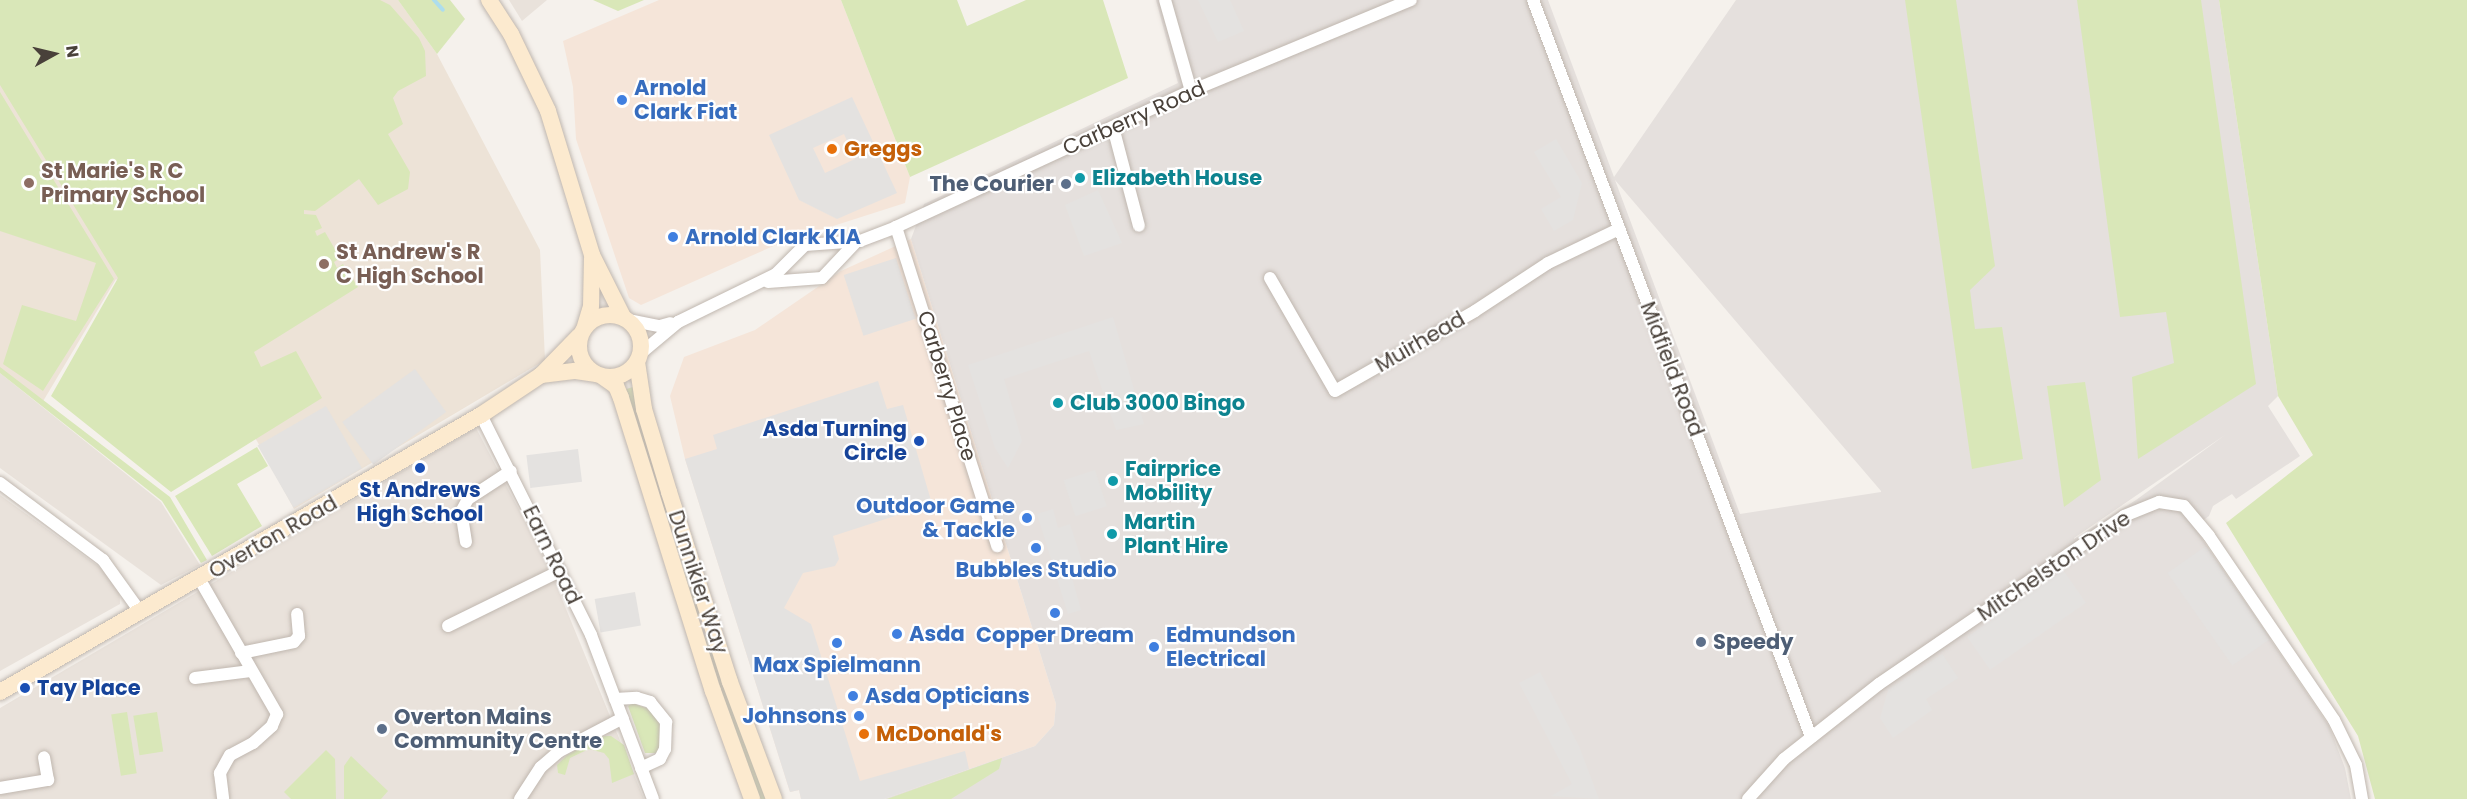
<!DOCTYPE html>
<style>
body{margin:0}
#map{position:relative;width:2467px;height:799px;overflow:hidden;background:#f5f1ec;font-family:Poppins,sans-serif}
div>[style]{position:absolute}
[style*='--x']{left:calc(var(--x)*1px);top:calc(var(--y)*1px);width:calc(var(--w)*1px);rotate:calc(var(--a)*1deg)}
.residential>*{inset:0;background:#e9e2db}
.commercial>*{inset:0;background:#f5e5d9}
.industrial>*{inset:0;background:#e5e0dd}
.education>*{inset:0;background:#ede3d7}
.green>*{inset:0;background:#d9e7b8;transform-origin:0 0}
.parking>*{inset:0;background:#e4e2e0;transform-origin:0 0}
.stream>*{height:4px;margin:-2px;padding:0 2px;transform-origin:2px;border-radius:2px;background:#addded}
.roads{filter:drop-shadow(0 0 2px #c0b7af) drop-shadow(0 0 2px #c0b7af)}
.street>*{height:12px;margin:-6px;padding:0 6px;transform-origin:6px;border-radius:6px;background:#fff}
.secondary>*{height:16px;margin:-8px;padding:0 8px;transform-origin:8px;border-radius:8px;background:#fceacf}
.secondary>.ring{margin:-8px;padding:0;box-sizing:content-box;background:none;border:16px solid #fceacf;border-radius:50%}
.dots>*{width:16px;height:16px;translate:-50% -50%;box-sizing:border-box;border:3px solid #fff;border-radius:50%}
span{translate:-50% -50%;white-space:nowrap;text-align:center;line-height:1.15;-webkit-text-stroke:4.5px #fff;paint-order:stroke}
.shop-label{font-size:21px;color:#366cbe;font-weight:700}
.left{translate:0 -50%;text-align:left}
.right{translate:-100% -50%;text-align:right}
.street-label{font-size:21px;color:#49413a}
.food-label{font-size:21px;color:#c56008;font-weight:700}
.education-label{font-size:21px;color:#785e54;font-weight:700}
.culture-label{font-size:21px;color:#0d838f;font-weight:700}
.service-label{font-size:21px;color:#4e5e75;font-weight:700}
.transit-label{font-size:21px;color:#164399;font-weight:700}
.north{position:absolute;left:24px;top:24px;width:60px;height:60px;-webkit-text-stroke:4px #fff;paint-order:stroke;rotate:82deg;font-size:16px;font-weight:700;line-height:24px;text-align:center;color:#49413a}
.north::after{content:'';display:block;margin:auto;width:21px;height:27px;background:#49413a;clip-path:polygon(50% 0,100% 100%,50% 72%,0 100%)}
</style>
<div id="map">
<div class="residential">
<div style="clip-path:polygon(509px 0,547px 0,522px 21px)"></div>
<div style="clip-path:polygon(0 373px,161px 502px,200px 565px,161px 585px,0 468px)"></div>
<div style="clip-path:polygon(476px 428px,548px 565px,644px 799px,0 799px,0 708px)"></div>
<div style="clip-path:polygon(0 495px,98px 566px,119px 586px,120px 604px,0 671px)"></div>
</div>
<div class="commercial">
<div style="clip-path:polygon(659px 0,841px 0,910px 177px,905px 203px,780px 243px,641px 305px,629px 298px,576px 139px,573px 87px,563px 41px)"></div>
<div style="clip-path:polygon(911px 239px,1056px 704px,1054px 725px,1035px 746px,884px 799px,801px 799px,799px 790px,790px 792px,685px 459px,670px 396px,684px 357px,755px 330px,841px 271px)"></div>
</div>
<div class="industrial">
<div style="clip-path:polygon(evenodd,1156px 0,1548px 0,1614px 177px,1736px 0,2219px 0,2278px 396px,2268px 406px,2300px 456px,2236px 499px,2232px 494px,2213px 506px,2209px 516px,2194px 527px,2329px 726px,2345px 768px,2351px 799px,884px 799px,1035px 746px,1054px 725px,1056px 704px,911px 239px,924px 204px,1178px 83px,1156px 0,1615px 180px,1881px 491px,1881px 492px,1740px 514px,1615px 180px,1156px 0,2225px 435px,2136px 500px,2074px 539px,2074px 538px,2225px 435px)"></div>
</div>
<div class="education">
<div style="clip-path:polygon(0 0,398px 0,437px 54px,540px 250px,545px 360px,294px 509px,257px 441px,199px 365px,116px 279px,42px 403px,0 373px)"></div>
</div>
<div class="green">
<div style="clip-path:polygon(0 0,380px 0,390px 5px,419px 38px,425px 51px,426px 76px,398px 91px,393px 98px,403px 124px,388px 134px,410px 172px,408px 189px,378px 205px,359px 179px,315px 211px,304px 210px,304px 214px,316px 215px,322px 228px,315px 231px,317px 236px,325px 232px,340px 258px,334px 262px,337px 268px,343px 264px,358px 287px,254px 352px,261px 367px,296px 351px,322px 398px,171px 492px,51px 396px,118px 278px,0 85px)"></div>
<div style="clip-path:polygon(398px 0,450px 0,465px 19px,437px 54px)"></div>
<div style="clip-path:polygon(593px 0,644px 0,618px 11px)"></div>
<div style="clip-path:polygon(841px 0,957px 0,967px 26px,1026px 0,1103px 0,1128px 78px,910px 177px)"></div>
<div style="clip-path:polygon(1905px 0,1956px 0,1995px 266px,1970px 290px,1975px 329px,2002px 327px,2023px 459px,1972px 469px)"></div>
<div style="clip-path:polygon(2077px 0,2201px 0,2256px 384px,2138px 459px,2132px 377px,2174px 363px,2166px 312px,2120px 317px)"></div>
<div style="clip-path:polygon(2219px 0,2467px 0,2467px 799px,2375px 799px,2358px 736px,2226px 523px,2313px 455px,2278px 396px)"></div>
<div style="clip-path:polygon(0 92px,114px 279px,43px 391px,3px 364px,22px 305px,76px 321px,96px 263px,0 231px)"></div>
<div style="clip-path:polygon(0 367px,170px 497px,207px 560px,201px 563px,162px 501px,0 373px)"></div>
<div style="clip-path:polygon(2085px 382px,2101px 480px,2064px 507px,2047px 386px)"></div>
<div style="clip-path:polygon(633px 387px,703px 615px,698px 617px,623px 390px)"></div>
<div style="clip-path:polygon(257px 447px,268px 466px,237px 484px,262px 526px,212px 556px,175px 496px)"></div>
<div style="clip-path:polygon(710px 635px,734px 714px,766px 799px,760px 799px,733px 727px,704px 637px)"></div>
<div style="clip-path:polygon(632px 703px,649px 709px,661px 722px,665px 738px,658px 753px,645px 753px,628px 706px)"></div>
<div style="left:127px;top:712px;width:62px;height:16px;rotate:81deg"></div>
<div style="left:157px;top:712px;width:40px;height:24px;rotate:81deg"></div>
<div style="clip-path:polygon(604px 736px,611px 736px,624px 745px,634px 774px,612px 783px,609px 759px,604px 753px,589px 749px,570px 758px,565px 775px,558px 773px,557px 765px,567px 755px)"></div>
<div style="clip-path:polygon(326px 750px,335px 759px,336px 799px,291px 799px,284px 792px)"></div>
<div style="clip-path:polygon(351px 756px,388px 791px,381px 799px,344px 799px,344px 766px)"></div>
<div style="clip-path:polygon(1002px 758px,999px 769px,951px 799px,887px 799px)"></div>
</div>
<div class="parking">
<div style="clip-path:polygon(1198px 0,1230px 0,1244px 31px,1218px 42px)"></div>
<div style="clip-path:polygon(evenodd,852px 97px,897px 193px,837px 219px,799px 200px,769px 135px,852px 97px,844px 134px,855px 159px,825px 173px,813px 148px,844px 134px)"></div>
<div style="clip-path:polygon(1556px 139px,1582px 183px,1573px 220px,1554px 231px,1541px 209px,1561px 197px,1534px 152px)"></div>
<div style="clip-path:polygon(1098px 190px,1122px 243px,1084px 256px,1065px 205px)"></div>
<div style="left:896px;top:258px;width:64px;height:55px;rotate:72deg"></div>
<div style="clip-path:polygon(1113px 317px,1144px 424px,1116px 430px,1089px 351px,1004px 379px,1022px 441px,1008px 468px,995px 448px,968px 365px)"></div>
<div style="left:415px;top:369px;width:53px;height:90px;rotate:54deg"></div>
<div style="clip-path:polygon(878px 381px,887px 409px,903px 405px,932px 504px,833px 536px,839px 559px,835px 566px,803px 573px,784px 608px,811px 624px,860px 781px,965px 751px,969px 769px,884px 799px,801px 799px,799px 790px,790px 792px,685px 459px,717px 449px,713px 435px)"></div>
<div style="left:326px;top:406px;width:72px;height:79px;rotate:60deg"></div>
<div style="left:578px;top:449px;width:33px;height:52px;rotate:83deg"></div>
<div style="left:1095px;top:470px;width:38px;height:33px;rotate:72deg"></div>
<div style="clip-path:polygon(1053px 509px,1058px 528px,1070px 524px,1086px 574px,1072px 578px,1081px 610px,1068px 614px,1037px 514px)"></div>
<div style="left:2206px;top:546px;width:113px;height:47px;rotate:55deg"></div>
<div style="left:2063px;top:570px;width:40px;height:117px;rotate:55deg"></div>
<div style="left:635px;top:592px;width:34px;height:41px;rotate:80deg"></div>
<div style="clip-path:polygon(1942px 654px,1958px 678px,1926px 699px,1932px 710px,1893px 738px,1880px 718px,1888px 690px)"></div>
<div style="clip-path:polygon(1540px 672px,1579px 746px,1599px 799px,1551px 796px,1572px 784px,1519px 683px)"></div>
</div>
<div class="stream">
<div style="--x:434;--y:0;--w:13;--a:48"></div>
</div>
<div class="roads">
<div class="street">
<div style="--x:1165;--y:0;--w:95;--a:74.1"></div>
<div style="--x:1533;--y:0;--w:788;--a:69.33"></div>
<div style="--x:1113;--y:127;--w:102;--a:75.3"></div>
<div style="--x:896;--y:227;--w:335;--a:72.4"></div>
<div style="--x:1270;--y:278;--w:130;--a:60.1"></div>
<div style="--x:1335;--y:391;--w:161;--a:-29.7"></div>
<div style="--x:1475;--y:311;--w:87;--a:-33.3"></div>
<div style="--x:1548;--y:263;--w:79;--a:-25.6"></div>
<div style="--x:768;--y:282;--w:54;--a:-4.2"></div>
<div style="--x:822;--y:278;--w:47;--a:-46.7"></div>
<div style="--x:628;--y:320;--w:33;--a:11"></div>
<div style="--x:660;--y:326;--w:11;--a:-15"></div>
<div style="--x:640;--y:354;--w:50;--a:-40.1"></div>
<div style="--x:678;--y:322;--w:109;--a:-26.1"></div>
<div style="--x:776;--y:274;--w:41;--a:-45"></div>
<div style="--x:805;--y:245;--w:55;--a:-4.2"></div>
<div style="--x:860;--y:241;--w:39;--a:-21"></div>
<div style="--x:896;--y:227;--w:325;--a:-24.8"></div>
<div style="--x:1191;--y:91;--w:238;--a:-22.5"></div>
<div style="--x:481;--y:415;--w:246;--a:63.4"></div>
<div style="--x:591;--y:635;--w:175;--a:69.3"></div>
<div style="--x:0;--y:483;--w:129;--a:36.8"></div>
<div style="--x:103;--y:560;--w:65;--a:54.4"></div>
<div style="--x:466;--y:542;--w:30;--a:-99"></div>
<div style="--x:461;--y:512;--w:15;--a:-62"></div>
<div style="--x:468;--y:499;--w:51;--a:-33.1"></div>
<div style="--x:200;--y:580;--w:155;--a:60.1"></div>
<div style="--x:277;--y:714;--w:13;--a:113"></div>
<div style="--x:272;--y:726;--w:25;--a:138"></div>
<div style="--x:253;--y:743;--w:26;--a:152"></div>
<div style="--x:230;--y:755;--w:21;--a:119"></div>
<div style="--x:220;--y:773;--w:26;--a:83"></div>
<div style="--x:448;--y:626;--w:125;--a:-26.2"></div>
<div style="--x:241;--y:653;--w:54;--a:-11.7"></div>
<div style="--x:294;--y:642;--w:8;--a:-50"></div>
<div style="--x:299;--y:636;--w:22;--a:-95"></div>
<div style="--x:195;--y:678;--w:56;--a:-7.1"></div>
<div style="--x:615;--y:699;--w:22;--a:-3"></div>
<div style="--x:637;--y:698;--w:14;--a:17"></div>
<div style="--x:650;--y:702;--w:26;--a:51"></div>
<div style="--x:666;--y:722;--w:27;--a:92"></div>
<div style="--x:665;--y:749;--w:11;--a:117"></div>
<div style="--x:660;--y:759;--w:21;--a:155"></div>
<div style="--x:0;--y:788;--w:49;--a:-9.5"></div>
<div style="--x:48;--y:780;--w:23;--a:-100"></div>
<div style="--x:520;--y:799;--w:38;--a:-57"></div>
<div style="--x:541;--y:767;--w:23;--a:-41"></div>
<div style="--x:558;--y:752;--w:73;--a:-27.6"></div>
<div style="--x:1748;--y:799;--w:54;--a:-48"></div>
<div style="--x:1784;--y:759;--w:121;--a:-38.3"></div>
<div style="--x:1879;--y:684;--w:297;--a:-34.4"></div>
<div style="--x:2124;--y:516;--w:38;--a:-22"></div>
<div style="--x:2159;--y:502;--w:25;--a:9"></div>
<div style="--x:2184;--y:506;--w:39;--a:50"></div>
<div style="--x:2209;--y:536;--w:222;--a:55.8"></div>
<div style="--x:2334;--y:720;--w:50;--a:63.9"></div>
<div style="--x:2356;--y:765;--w:35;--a:80"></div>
</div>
<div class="secondary">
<div style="--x:489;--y:0;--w:40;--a:57.1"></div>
<div style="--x:511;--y:34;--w:85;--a:64.3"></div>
<div style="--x:548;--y:111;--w:151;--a:73"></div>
<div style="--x:592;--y:255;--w:69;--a:63.4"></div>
<div class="ring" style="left:579px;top:315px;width:46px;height:46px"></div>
<div style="--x:585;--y:326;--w:21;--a:-73"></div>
<div style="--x:591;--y:306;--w:47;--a:-88.8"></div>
<div style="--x:637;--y:362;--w:48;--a:81.5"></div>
<div style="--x:644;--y:409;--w:87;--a:73.2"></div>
<div style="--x:669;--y:492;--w:200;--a:72.2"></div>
<div style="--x:730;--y:682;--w:125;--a:69.4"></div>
<div style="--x:541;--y:375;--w:35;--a:-7"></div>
<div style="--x:576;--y:371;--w:19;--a:9"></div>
<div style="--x:603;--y:377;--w:16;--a:35"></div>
<div style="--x:616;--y:386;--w:13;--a:67"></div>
<div style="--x:621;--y:398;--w:307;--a:72.6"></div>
<div style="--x:713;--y:691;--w:115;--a:70.1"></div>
<div style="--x:0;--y:692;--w:555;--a:-29.94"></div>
<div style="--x:481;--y:415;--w:72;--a:-33.7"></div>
<div style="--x:541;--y:375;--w:54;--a:-45.7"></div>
</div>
</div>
<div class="dots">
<div style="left:622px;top:100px;background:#3f7fe0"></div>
<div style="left:832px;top:149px;background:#e8710a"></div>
<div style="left:1080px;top:178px;background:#0f9aa8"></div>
<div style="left:29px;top:183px;background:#8d6e63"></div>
<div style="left:1066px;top:184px;background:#5c6f8a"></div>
<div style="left:673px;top:237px;background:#3f7fe0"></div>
<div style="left:324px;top:264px;background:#8d6e63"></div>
<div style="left:1058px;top:403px;background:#0f9aa8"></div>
<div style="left:919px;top:441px;background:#1a4fb4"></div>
<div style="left:420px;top:468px;background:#1a4fb4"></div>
<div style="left:1113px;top:481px;background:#0f9aa8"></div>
<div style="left:1027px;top:518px;background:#3f7fe0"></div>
<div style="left:1112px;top:534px;background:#0f9aa8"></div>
<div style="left:1036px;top:548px;background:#3f7fe0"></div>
<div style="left:1055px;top:613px;background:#3f7fe0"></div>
<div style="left:897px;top:634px;background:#3f7fe0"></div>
<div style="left:1701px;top:642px;background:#5c6f8a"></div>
<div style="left:837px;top:643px;background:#3f7fe0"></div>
<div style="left:1154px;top:647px;background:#3f7fe0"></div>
<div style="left:25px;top:688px;background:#1a4fb4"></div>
<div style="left:853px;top:696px;background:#3f7fe0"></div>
<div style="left:859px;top:716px;background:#3f7fe0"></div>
<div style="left:382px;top:729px;background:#5c6f8a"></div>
<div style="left:864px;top:734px;background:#e8710a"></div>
</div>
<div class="shop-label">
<span class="left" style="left:634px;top:100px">Arnold<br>Clark Fiat</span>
<span class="left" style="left:685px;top:237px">Arnold Clark KIA</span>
<span class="right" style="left:1015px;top:518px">Outdoor Game<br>&amp; Tackle</span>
<span style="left:1036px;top:570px">Bubbles Studio</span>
<span class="left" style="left:909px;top:634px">Asda</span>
<span style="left:1055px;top:635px">Copper Dream</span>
<span class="left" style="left:1166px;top:647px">Edmundson<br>Electrical</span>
<span style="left:837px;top:665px">Max Spielmann</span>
<span class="left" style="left:865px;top:696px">Asda Opticians</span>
<span class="right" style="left:847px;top:716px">Johnsons</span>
</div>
<div class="street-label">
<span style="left:1134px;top:118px;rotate:-24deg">Carberry Road</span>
<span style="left:1420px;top:342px;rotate:-30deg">Muirhead</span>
<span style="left:1672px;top:369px;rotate:69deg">Midfield Road</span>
<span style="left:947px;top:386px;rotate:73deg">Carberry Place</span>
<span style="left:273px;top:537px;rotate:-30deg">Overton Road</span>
<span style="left:552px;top:555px;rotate:64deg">Earn Road</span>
<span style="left:2054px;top:566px;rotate:-34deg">Mitchelston Drive</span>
<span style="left:698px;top:582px;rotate:72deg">Dunnikier Way</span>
</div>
<div class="food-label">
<span class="left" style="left:844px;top:149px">Greggs</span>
<span class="left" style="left:876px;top:734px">McDonald's</span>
</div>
<div class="education-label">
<span class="left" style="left:41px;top:183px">St Marie's R C<br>Primary School</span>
<span class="left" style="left:336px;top:264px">St Andrew's R<br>C High School</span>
</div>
<div class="culture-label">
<span class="left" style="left:1092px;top:178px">Elizabeth House</span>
<span class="left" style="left:1070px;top:403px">Club 3000 Bingo</span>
<span class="left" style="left:1125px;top:481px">Fairprice<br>Mobility</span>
<span class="left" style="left:1124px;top:534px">Martin<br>Plant Hire</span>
</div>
<div class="service-label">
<span class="right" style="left:1054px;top:184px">The Courier</span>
<span class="left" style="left:1713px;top:642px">Speedy</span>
<span class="left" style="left:394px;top:729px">Overton Mains<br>Community Centre</span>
</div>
<div class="transit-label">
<span class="right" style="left:907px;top:441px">Asda Turning<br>Circle</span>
<span style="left:420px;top:502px">St Andrews<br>High School</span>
<span class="left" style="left:37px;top:688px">Tay Place</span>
</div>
<div class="north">N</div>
</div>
